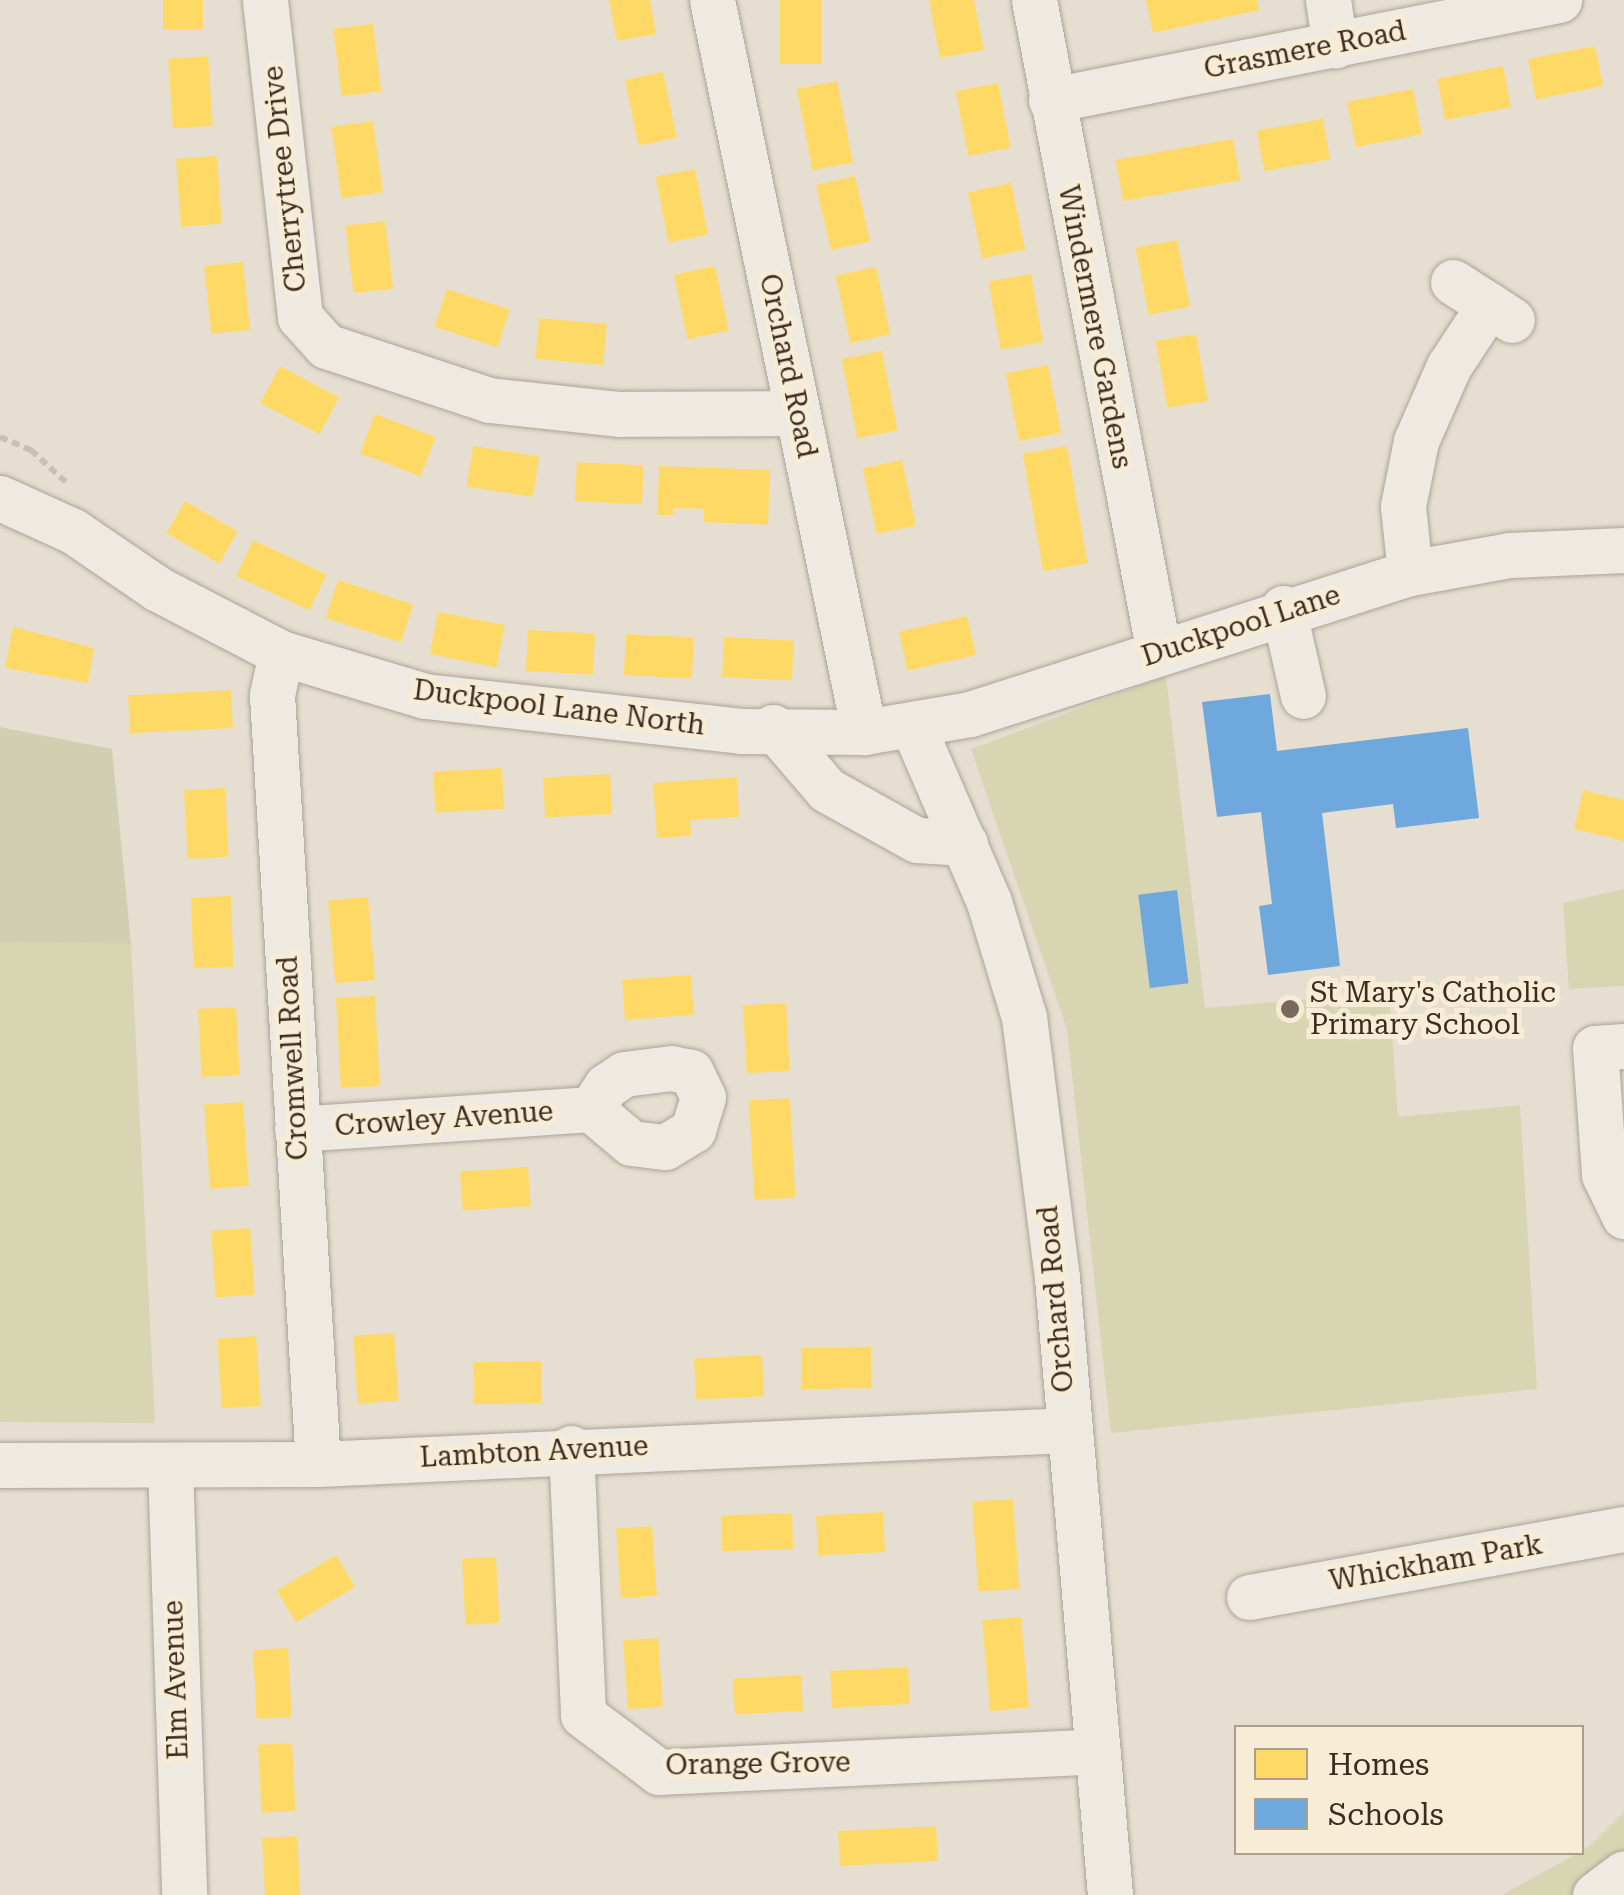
<!DOCTYPE html>
<style>
body{margin:0}
#map{position:relative;width:1624px;height:1895px;overflow:hidden;background:#e6ded0;font-family:"Roboto Serif",serif}
div>[style]{position:absolute}
[style*='--x']{left:calc(var(--x)*1px);top:calc(var(--y)*1px);width:calc(var(--w)*1px);rotate:calc(var(--a)*1deg)}
.green>*{inset:0;background:#d7d5b2}
.cemetery>*{inset:0;background:#d1cfb1}
.homes>*{inset:0;background:#ffd966;transform-origin:0 0}
.schools>*{inset:0;background:#6fa8dc;transform-origin:0 0}
.path>*{height:6px;margin-top:-3px;transform-origin:0;background:repeating-linear-gradient(90deg,#c7c0b8 0 8px,transparent 0 13px)}
.roads{filter:drop-shadow(0 0 2px #aca398) drop-shadow(0 0 2px #aca398)}
.minor>*{height:45px;margin:-22.5px;padding:0 22.5px;transform-origin:22.5px;border-radius:22.5px;background:#eee9e1}
.dots>*{width:28px;height:28px;translate:-50% -50%;box-sizing:border-box;border:5px solid #f7ecd5;border-radius:50%}
span{translate:-50% -50%;white-space:nowrap;text-align:center;line-height:1.15;-webkit-text-stroke:10px #f7ecd5;paint-order:stroke}
.street-label{font-size:28px;color:#3b2b1f}
.poi-label{font-size:28px;color:#3b2b1f}
.left{translate:0 -50%;text-align:left}
.legend{position:absolute;left:1234px;top:1725px;width:350px;height:130px;box-sizing:border-box;background:#f7ecd5;border:2px solid #ac9f8c;margin:0;padding:12px 18px;list-style:none;font-size:30px;color:#3b2b1f}
.legend li{display:flex;align-items:center;gap:20px;height:50px}
.legend b{width:50px;border:2px solid #ac9f8c}
</style>
<div id="map">
<div class="green">
<div style="clip-path:polygon(1166px 676px,1205px 1008px,1389px 993px,1398px 1117px,1520px 1105px,1537px 1389px,1111px 1433px,1067px 1029px,971px 749px)"></div>
<div style="clip-path:polygon(1624px 889px,1624px 986px,1569px 989px,1563px 903px)"></div>
<div style="clip-path:polygon(0 942px,131px 944px,155px 1423px,0 1422px)"></div>
<div style="clip-path:polygon(1624px 1812px,1624px 1895px,1502px 1895px,1589px 1847px)"></div>
</div>
<div class="cemetery">
<div style="clip-path:polygon(0 727px,112px 749px,131px 944px,0 942px)"></div>
</div>
<div class="homes">
<div style="left:163px;top:0;width:40px;height:30px"></div>
<div style="clip-path:polygon(609px 0,650px 0,656px 34px,617px 41px)"></div>
<div style="left:780px;top:0;width:41px;height:64px"></div>
<div style="clip-path:polygon(929px 0,974px 0,984px 50px,940px 58px)"></div>
<div style="clip-path:polygon(1146px 0,1257px 0,1259px 10px,1153px 33px)"></div>
<div style="left:373px;top:24px;width:68px;height:40px;rotate:83deg"></div>
<div style="left:1595px;top:46px;width:41px;height:68px;rotate:79deg"></div>
<div style="left:208px;top:56px;width:70px;height:40px;rotate:86deg"></div>
<div style="left:1503px;top:66px;width:42px;height:67px;rotate:79deg"></div>
<div style="left:663px;top:72px;width:67px;height:39px;rotate:78deg"></div>
<div style="left:837px;top:81px;width:83px;height:41px;rotate:79deg"></div>
<div style="left:998px;top:83px;width:66px;height:43px;rotate:79deg"></div>
<div style="left:1413px;top:89px;width:46px;height:67px;rotate:79deg"></div>
<div style="left:1323px;top:119px;width:41px;height:67px;rotate:80deg"></div>
<div style="left:373px;top:121px;width:72px;height:42px;rotate:82deg"></div>
<div style="left:1233px;top:139px;width:42px;height:119px;rotate:80deg"></div>
<div style="left:217px;top:156px;width:68px;height:41px;rotate:86deg"></div>
<div style="left:695px;top:169px;width:67px;height:40px;rotate:79deg"></div>
<div style="left:855px;top:176px;width:67px;height:40px;rotate:77deg"></div>
<div style="left:1011px;top:183px;width:68px;height:44px;rotate:78deg"></div>
<div style="left:385px;top:221px;width:68px;height:40px;rotate:83deg"></div>
<div style="left:1177px;top:240px;width:68px;height:42px;rotate:79deg"></div>
<div style="left:243px;top:262px;width:68px;height:39px;rotate:84deg"></div>
<div style="left:715px;top:266px;width:66px;height:42px;rotate:78deg"></div>
<div style="left:876px;top:267px;width:69px;height:41px;rotate:78deg"></div>
<div style="left:1031px;top:274px;width:69px;height:43px;rotate:80deg"></div>
<div style="left:447px;top:289px;width:66px;height:40px;rotate:18deg"></div>
<div style="left:539px;top:318px;width:68px;height:41px;rotate:5deg"></div>
<div style="left:1196px;top:334px;width:68px;height:41px;rotate:80deg"></div>
<div style="left:882px;top:351px;width:81px;height:41px;rotate:79deg"></div>
<div style="left:1048px;top:365px;width:69px;height:43px;rotate:79deg"></div>
<div style="left:280px;top:366px;width:67px;height:42px;rotate:28deg"></div>
<div style="left:375px;top:414px;width:65px;height:42px;rotate:21deg"></div>
<div style="left:473px;top:446px;width:67px;height:41px;rotate:9deg"></div>
<div style="left:1067px;top:446px;width:119px;height:45px;rotate:80deg"></div>
<div style="left:902px;top:460px;width:67px;height:40px;rotate:78deg"></div>
<div style="left:577px;top:462px;width:67px;height:39px;rotate:3deg"></div>
<div style="clip-path:polygon(659px 466px,770px 470px,768px 525px,704px 522px,704px 509px,673px 508px,673px 515px,657px 515px)"></div>
<div style="left:185px;top:501px;width:61px;height:37px;rotate:30deg"></div>
<div style="left:253px;top:540px;width:81px;height:40px;rotate:25deg"></div>
<div style="left:338px;top:580px;width:79px;height:40px;rotate:18deg"></div>
<div style="left:438px;top:612px;width:68px;height:43px;rotate:11deg"></div>
<div style="left:967px;top:616px;width:40px;height:70px;rotate:77deg"></div>
<div style="clip-path:polygon(13px 627px,94px 648px,88px 683px,5px 668px)"></div>
<div style="left:528px;top:630px;width:67px;height:41px;rotate:3deg"></div>
<div style="left:626px;top:634px;width:68px;height:41px;rotate:3deg"></div>
<div style="left:724px;top:637px;width:70px;height:40px;rotate:3deg"></div>
<div style="left:231px;top:690px;width:38px;height:103px;rotate:87deg"></div>
<div style="left:502px;top:768px;width:41px;height:69px;rotate:87deg"></div>
<div style="left:610px;top:774px;width:40px;height:67px;rotate:87deg"></div>
<div style="clip-path:polygon(737px 777px,739px 817px,690px 820px,691px 836px,657px 838px,653px 783px)"></div>
<div style="left:225px;top:788px;width:69px;height:41px;rotate:87deg"></div>
<div style="clip-path:polygon(1583px 790px,1624px 800px,1624px 841px,1574px 829px)"></div>
<div style="left:231px;top:896px;width:71px;height:40px;rotate:88deg"></div>
<div style="left:368px;top:897px;width:83px;height:40px;rotate:85deg"></div>
<div style="left:691px;top:975px;width:40px;height:69px;rotate:86deg"></div>
<div style="left:375px;top:996px;width:90px;height:39px;rotate:87deg"></div>
<div style="left:786px;top:1003px;width:68px;height:43px;rotate:87deg"></div>
<div style="left:236px;top:1007px;width:68px;height:38px;rotate:87deg"></div>
<div style="left:790px;top:1098px;width:100px;height:41px;rotate:87deg"></div>
<div style="left:243px;top:1102px;width:84px;height:39px;rotate:86deg"></div>
<div style="left:528px;top:1167px;width:39px;height:68px;rotate:86deg"></div>
<div style="left:250px;top:1228px;width:67px;height:39px;rotate:86deg"></div>
<div style="left:394px;top:1333px;width:68px;height:41px;rotate:86deg"></div>
<div style="left:256px;top:1336px;width:70px;height:39px;rotate:86deg"></div>
<div style="left:871px;top:1347px;width:41px;height:70px;rotate:89deg"></div>
<div style="left:762px;top:1355px;width:41px;height:68px;rotate:87deg"></div>
<div style="left:541px;top:1361px;width:42px;height:68px;rotate:89deg"></div>
<div style="left:1013px;top:1499px;width:90px;height:41px;rotate:86deg"></div>
<div style="left:883px;top:1512px;width:40px;height:67px;rotate:87deg"></div>
<div style="left:792px;top:1513px;width:36px;height:71px;rotate:88deg"></div>
<div style="left:652px;top:1526px;width:70px;height:36px;rotate:86deg"></div>
<div style="left:336px;top:1555px;width:37px;height:69px;rotate:59deg"></div>
<div style="left:496px;top:1557px;width:66px;height:34px;rotate:87deg"></div>
<div style="left:1021px;top:1617px;width:91px;height:39px;rotate:85deg"></div>
<div style="left:658px;top:1638px;width:69px;height:35px;rotate:86deg"></div>
<div style="left:288px;top:1648px;width:69px;height:35px;rotate:87deg"></div>
<div style="left:908px;top:1667px;width:37px;height:78px;rotate:87deg"></div>
<div style="left:801px;top:1675px;width:36px;height:68px;rotate:87deg"></div>
<div style="left:292px;top:1743px;width:68px;height:34px;rotate:87deg"></div>
<div style="left:936px;top:1826px;width:35px;height:98px;rotate:87deg"></div>
<div style="left:297px;top:1836px;width:59px;height:35px;rotate:87deg"></div>
</div>
<div class="schools">
<div style="clip-path:polygon(1270px 694px,1277px 751px,1468px 728px,1479px 818px,1396px 828px,1393px 804px,1322px 813px,1340px 966px,1268px 975px,1259px 906px,1272px 904px,1261px 812px,1217px 817px,1202px 702px)"></div>
<div style="left:1177px;top:890px;width:94px;height:39px;rotate:83deg"></div>
</div>
<div class="path">
<div style="--x:0;--y:437;--w:34;--a:23"></div>
<div style="--x:31;--y:450;--w:50;--a:42.6"></div>
</div>
<div class="roads">
<div class="minor">
<div style="--x:265;--y:0;--w:319;--a:83.7"></div>
<div style="--x:300;--y:317;--w:39;--a:48"></div>
<div style="--x:326;--y:346;--w:172;--a:18.3"></div>
<div style="--x:489;--y:400;--w:132;--a:6.1"></div>
<div style="--x:620;--y:414;--w:177;--a:-0.3"></div>
<div style="--x:712;--y:0;--w:748;--a:78.27"></div>
<div style="--x:1034;--y:0;--w:665;--a:79.16"></div>
<div style="--x:1328;--y:0;--w:46;--a:81.2"></div>
<div style="--x:1051;--y:100;--w:518;--a:-11.14"></div>
<div style="--x:1453;--y:282;--w:70;--a:32.8"></div>
<div style="--x:0;--y:498;--w:80;--a:24.3"></div>
<div style="--x:73;--y:531;--w:103;--a:34.3"></div>
<div style="--x:158;--y:589;--w:139;--a:27.5"></div>
<div style="--x:281;--y:653;--w:150;--a:16.6"></div>
<div style="--x:425;--y:696;--w:318;--a:6.3"></div>
<div style="--x:741;--y:731;--w:123;--a:0.5"></div>
<div style="--x:864;--y:732;--w:108;--a:-9.6"></div>
<div style="--x:970;--y:714;--w:462;--a:-17.8"></div>
<div style="--x:1410;--y:573;--w:102;--a:-10.2"></div>
<div style="--x:1510;--y:555;--w:114;--a:-2.5"></div>
<div style="--x:1410;--y:573;--w:67;--a:-96"></div>
<div style="--x:1403;--y:506;--w:66;--a:-78.7"></div>
<div style="--x:1416;--y:441;--w:82;--a:-66.3"></div>
<div style="--x:1449;--y:366;--w:73;--a:-56.7"></div>
<div style="--x:1283;--y:608;--w:90;--a:77.2"></div>
<div style="--x:281;--y:653;--w:43;--a:102.1"></div>
<div style="--x:272;--y:695;--w:770;--a:86.58"></div>
<div style="--x:912;--y:724;--w:194;--a:66.6"></div>
<div style="--x:989;--y:902;--w:120;--a:73.1"></div>
<div style="--x:1024;--y:1017;--w:263;--a:82.8"></div>
<div style="--x:1057;--y:1278;--w:619;--a:85.09"></div>
<div style="--x:773;--y:727;--w:83;--a:49.4"></div>
<div style="--x:827;--y:790;--w:103;--a:29.1"></div>
<div style="--x:917;--y:840;--w:48;--a:3.6"></div>
<div style="--x:1624;--y:1046;--w:29;--a:176"></div>
<div style="--x:1595;--y:1048;--w:127;--a:85.9"></div>
<div style="--x:1604;--y:1175;--w:46;--a:64"></div>
<div style="--x:297;--y:1129;--w:295;--a:-3.9"></div>
<div style="--x:591;--y:1109;--w:52;--a:40.4"></div>
<div style="--x:631;--y:1143;--w:34;--a:7"></div>
<div style="--x:665;--y:1147;--w:33;--a:-31"></div>
<div style="--x:693;--y:1130;--w:34;--a:-73"></div>
<div style="--x:703;--y:1097;--w:28;--a:-116"></div>
<div style="--x:691;--y:1072;--w:20;--a:-169"></div>
<div style="--x:671;--y:1068;--w:47;--a:172.7"></div>
<div style="--x:624;--y:1074;--w:22;--a:146"></div>
<div style="--x:606;--y:1086;--w:27;--a:123"></div>
<div style="--x:571;--y:1448;--w:267;--a:87.4"></div>
<div style="--x:583;--y:1715;--w:95;--a:36.9"></div>
<div style="--x:659;--y:1772;--w:439;--a:-2.7"></div>
<div style="--x:0;--y:1465;--w:318;--a:-0.2"></div>
<div style="--x:318;--y:1464;--w:751;--a:-2.6"></div>
<div style="--x:170;--y:1465;--w:430;--a:88.1"></div>
<div style="--x:1249;--y:1597;--w:381;--a:-10.3"></div>
<div style="--x:1595;--y:1895;--w:36;--a:-37"></div>
</div>
</div>
<div class="dots">
<div style="left:1290px;top:1009px;background:#776a5d"></div>
</div>
<div class="street-label">
<span style="left:1305px;top:50px;rotate:-11deg">Grasmere Road</span>
<span style="left:285px;top:179px;rotate:-96deg">Cherrytree Drive</span>
<span style="left:1095px;top:327px;rotate:79deg">Windermere Gardens</span>
<span style="left:788px;top:366px;rotate:78deg">Orchard Road</span>
<span style="left:1241px;top:626px;rotate:-18deg">Duckpool Lane</span>
<span style="left:559px;top:708px;rotate:7deg">Duckpool Lane North</span>
<span style="left:293px;top:1058px;rotate:-93deg">Cromwell Road</span>
<span style="left:444px;top:1119px;rotate:-4deg">Crowley Avenue</span>
<span style="left:1056px;top:1299px;rotate:-95deg">Orchard Road</span>
<span style="left:534px;top:1452px;rotate:-3deg">Lambton Avenue</span>
<span style="left:1436px;top:1563px;rotate:-10deg">Whickham Park</span>
<span style="left:176px;top:1680px;rotate:-92deg">Elm Avenue</span>
<span style="left:758px;top:1764px;rotate:-1deg">Orange Grove</span>
</div>
<div class="poi-label">
<span class="left" style="left:1310px;top:1009px">St Mary's Catholic<br>Primary School</span>
</div>
<ul class="legend">
<li><b style="height:28px;background:#ffd966"></b>Homes</li>
<li><b style="height:28px;background:#6fa8dc"></b>Schools</li>
</ul>
</div>
